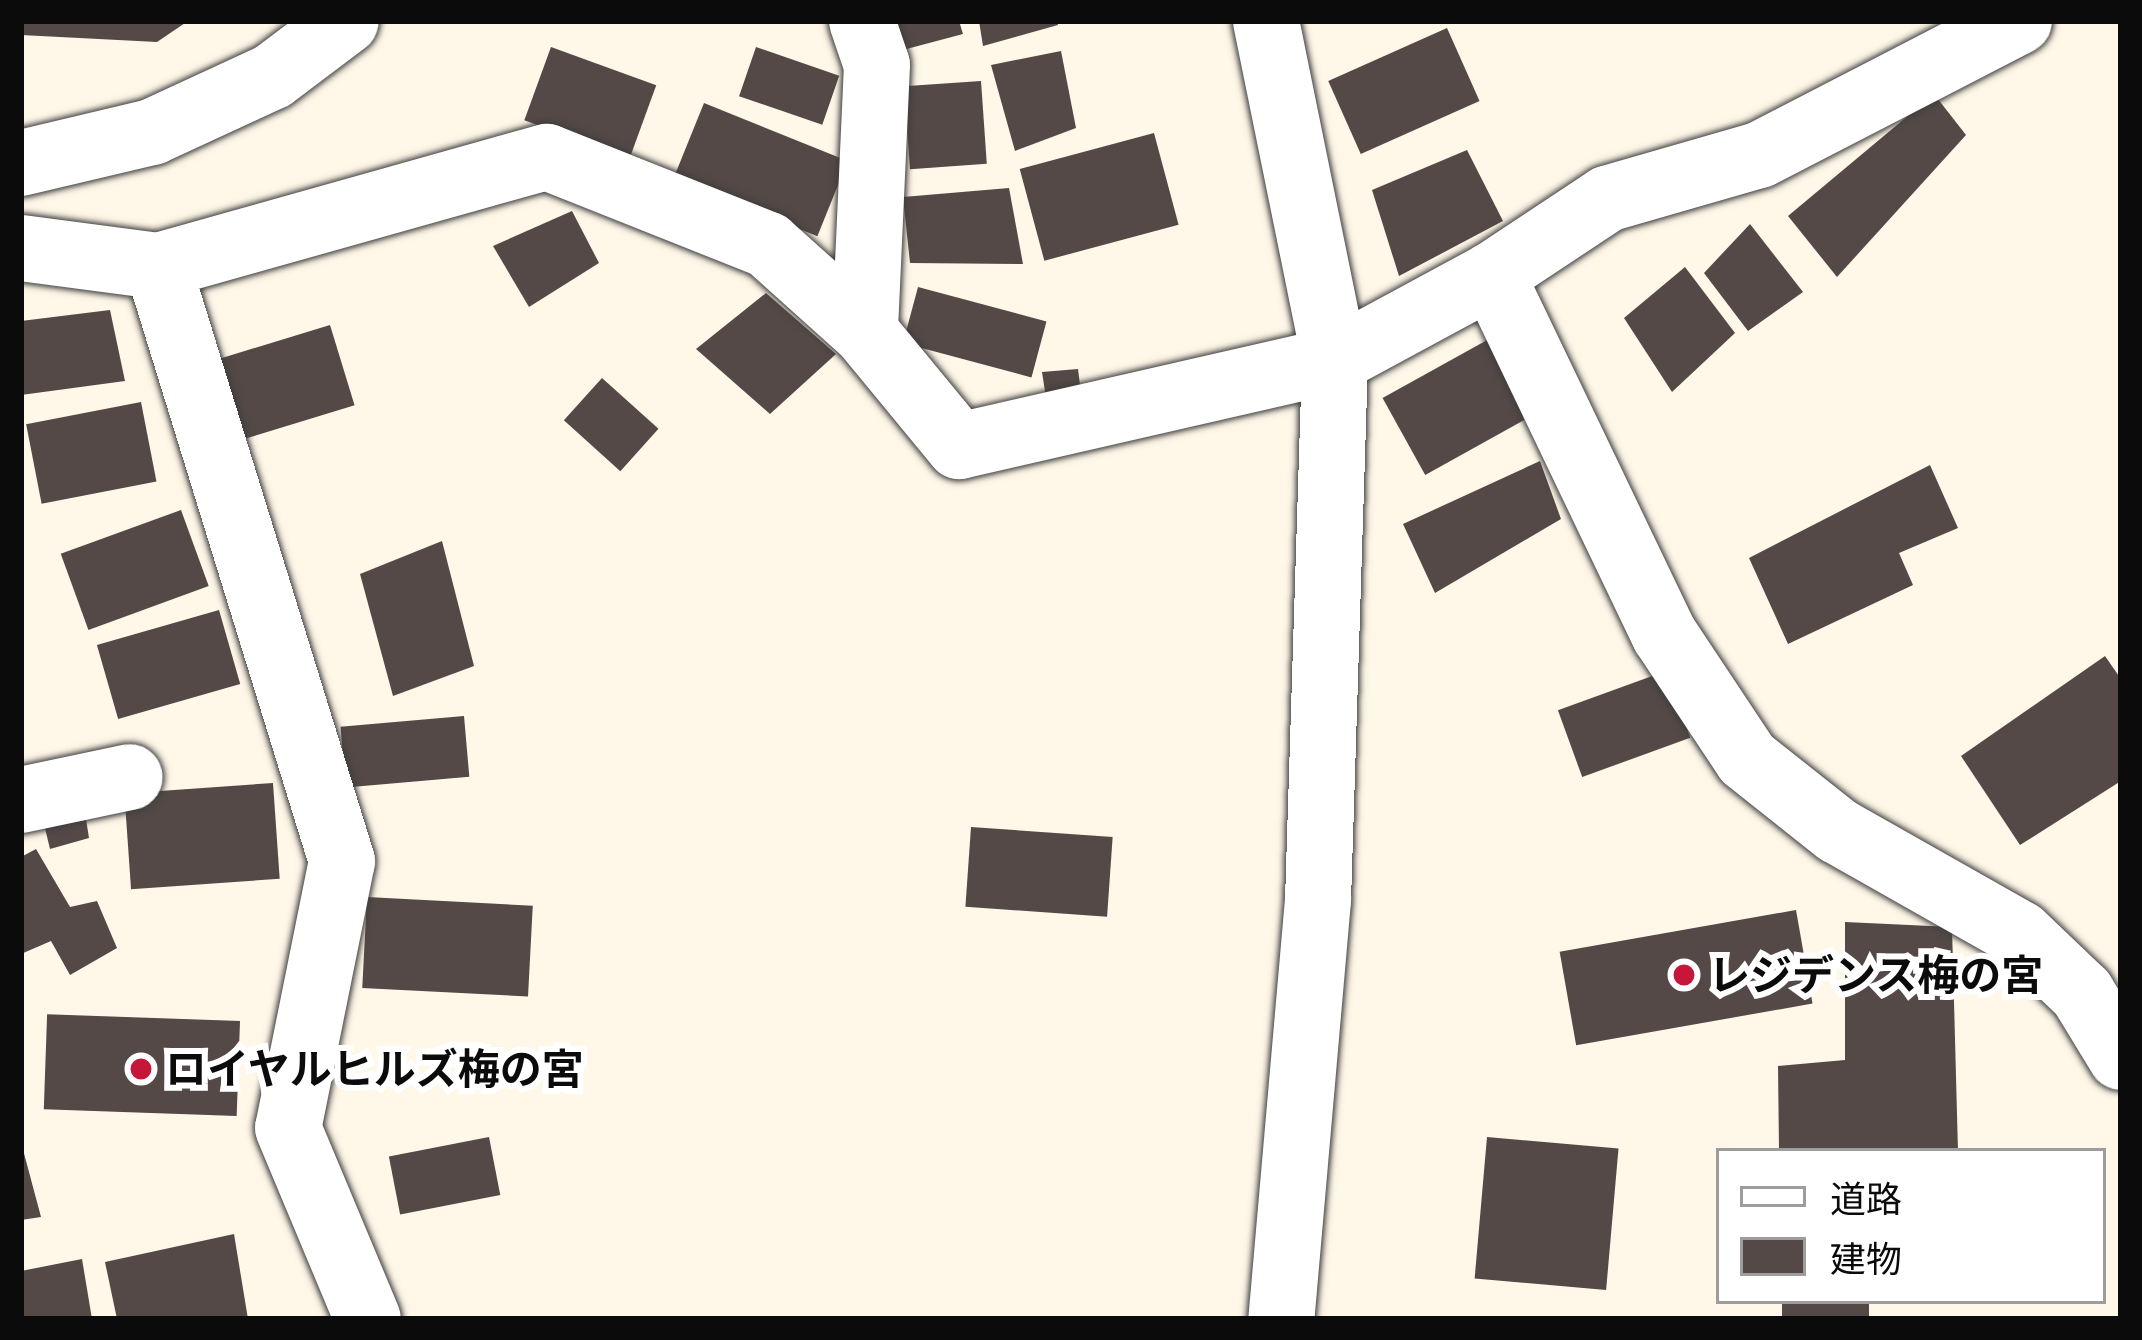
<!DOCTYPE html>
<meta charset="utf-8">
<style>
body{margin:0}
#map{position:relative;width:2142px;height:1340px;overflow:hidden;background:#fff7e8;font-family:"IBM Plex Serif","Noto Sans JP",serif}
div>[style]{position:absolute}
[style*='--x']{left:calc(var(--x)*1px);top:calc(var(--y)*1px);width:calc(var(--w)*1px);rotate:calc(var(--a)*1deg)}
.building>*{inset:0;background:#544946;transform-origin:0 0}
.roads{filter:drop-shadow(0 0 3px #3e3e3e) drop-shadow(0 0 3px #3e3e3e)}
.minor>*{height:66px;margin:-33px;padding:0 33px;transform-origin:33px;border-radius:33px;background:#fff}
.dots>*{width:33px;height:33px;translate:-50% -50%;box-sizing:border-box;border:6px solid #fff;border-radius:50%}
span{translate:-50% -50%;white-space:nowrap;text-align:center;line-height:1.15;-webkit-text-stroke:12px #fff;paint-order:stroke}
.poi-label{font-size:42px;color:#0b0b0b;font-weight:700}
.left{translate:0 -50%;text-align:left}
.frame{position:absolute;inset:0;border:24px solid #0b0b0b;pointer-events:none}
.legend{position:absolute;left:1716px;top:1148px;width:390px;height:156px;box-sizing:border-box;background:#fff;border:3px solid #9d9d9d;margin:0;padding:15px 21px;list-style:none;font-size:36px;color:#0b0b0b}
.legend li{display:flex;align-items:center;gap:24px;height:60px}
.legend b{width:60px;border:3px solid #9d9d9d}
</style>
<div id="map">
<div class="building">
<div style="clip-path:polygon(21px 21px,188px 21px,157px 42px,21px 35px)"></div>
<div style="clip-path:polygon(890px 21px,959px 21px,963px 34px,899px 51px)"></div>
<div style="clip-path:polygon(979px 21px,1057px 21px,1058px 25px,983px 46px)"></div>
<div style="left:1447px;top:28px;width:80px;height:130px;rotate:66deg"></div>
<div style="left:551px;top:47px;width:112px;height:78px;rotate:20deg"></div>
<div style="left:756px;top:47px;width:88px;height:52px;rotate:19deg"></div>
<div style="clip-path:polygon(1061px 51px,1076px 128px,1015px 151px,991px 65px)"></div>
<div style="left:981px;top:81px;width:83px;height:77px;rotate:86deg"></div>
<div style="clip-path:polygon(1934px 94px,1966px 135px,1837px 277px,1788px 216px)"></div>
<div style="left:704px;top:103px;width:155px;height:81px;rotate:22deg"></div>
<div style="left:1154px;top:133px;width:95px;height:139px;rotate:75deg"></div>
<div style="clip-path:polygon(1467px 150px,1503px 221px,1399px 276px,1372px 190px)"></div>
<div style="clip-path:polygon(1009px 188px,1023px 264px,910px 263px,903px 197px)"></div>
<div style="clip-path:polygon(572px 211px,599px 263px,529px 307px,493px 246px)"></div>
<div style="clip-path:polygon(1750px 224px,1803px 292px,1748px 331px,1704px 273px)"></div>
<div style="clip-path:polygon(1685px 267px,1735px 333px,1672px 392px,1624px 318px)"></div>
<div style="left:918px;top:287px;width:133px;height:58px;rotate:15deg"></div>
<div style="clip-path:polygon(766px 293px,836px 354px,770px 414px,696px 349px)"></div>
<div style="clip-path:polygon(110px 310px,125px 381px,21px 395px,21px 321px)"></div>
<div style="left:330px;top:325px;width:84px;height:118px;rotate:73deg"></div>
<div style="left:1498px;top:334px;width:88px;height:132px;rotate:61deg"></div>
<div style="clip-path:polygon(1078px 369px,1083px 409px,1049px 417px,1042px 372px)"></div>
<div style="left:602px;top:378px;width:76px;height:57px;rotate:42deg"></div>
<div style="left:141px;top:402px;width:81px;height:117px;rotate:79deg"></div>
<div style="clip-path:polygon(1540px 461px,1561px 519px,1435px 593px,1403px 524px)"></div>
<div style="clip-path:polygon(1930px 465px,1958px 528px,1899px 553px,1913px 585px,1788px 644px,1749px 558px)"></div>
<div style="left:181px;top:510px;width:81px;height:128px;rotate:70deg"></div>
<div style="clip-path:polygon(442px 541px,474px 666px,393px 696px,360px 574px)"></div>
<div style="left:219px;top:610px;width:77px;height:127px;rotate:74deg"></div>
<div style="clip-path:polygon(2105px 656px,2121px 679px,2121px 781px,2020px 845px,1961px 756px)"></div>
<div style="left:1666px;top:671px;width:71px;height:115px;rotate:70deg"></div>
<div style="left:464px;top:716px;width:61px;height:124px;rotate:85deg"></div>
<div style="left:273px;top:783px;width:96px;height:149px;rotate:86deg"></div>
<div style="clip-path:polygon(85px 813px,89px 838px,50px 849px,43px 820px)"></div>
<div style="left:971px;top:827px;width:142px;height:80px;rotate:4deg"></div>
<div style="clip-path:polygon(36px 849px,70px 907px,97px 901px,117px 948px,70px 975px,51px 941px,21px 954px,21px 857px)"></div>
<div style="left:367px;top:897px;width:166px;height:91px;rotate:3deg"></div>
<div style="left:1796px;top:910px;width:95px;height:240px;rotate:80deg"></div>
<div style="clip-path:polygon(1845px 922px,1952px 927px,1958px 1151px,1779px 1151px,1778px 1066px,1845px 1060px)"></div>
<div style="left:240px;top:1021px;width:95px;height:193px;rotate:92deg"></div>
<div style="left:489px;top:1137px;width:59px;height:102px;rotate:79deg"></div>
<div style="left:1487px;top:1137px;width:132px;height:142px;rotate:5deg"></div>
<div style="clip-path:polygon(21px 1142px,41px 1217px,21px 1220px)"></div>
<div style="clip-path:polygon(234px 1234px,248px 1319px,117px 1319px,105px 1262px)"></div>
<div style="clip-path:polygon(82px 1259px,92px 1319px,21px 1319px,21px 1271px)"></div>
<div style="left:1782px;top:1301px;width:87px;height:18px"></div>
</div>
<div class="roads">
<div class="minor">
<div style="--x:862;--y:21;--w:46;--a:71.2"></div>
<div style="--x:877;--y:65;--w:267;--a:92.6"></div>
<div style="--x:1266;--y:21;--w:346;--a:78.5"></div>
<div style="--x:1335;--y:360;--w:540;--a:91.8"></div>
<div style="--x:1318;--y:900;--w:421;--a:95"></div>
<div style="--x:2019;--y:21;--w:292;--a:152.7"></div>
<div style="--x:1759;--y:155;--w:158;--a:163.9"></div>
<div style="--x:1607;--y:199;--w:138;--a:146.5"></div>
<div style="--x:1492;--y:275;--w:398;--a:64.4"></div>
<div style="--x:1664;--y:634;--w:150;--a:56.4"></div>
<div style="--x:1747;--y:759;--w:116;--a:38.4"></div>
<div style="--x:1838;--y:831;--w:209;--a:29.5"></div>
<div style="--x:2020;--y:934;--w:86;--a:43.6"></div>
<div style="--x:2082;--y:993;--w:75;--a:58.6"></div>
<div style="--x:21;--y:163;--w:135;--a:-13.3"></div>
<div style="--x:152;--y:132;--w:133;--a:-24.8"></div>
<div style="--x:273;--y:76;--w:91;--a:-37"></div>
<div style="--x:21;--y:248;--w:138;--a:7.5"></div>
<div style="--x:158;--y:266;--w:404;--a:-15.7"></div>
<div style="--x:547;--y:157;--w:238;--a:21.7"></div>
<div style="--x:768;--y:245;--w:130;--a:41.9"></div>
<div style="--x:865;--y:332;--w:148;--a:50.5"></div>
<div style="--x:959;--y:446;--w:386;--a:-12.9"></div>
<div style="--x:1335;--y:360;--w:179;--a:-28.4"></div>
<div style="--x:158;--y:266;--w:623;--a:72.82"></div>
<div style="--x:342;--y:861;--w:272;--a:101.4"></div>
<div style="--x:288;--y:1128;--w:207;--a:67.3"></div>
<div style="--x:21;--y:800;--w:111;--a:-11.9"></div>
</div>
</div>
<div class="dots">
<div style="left:1684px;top:975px;background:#c6173a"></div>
<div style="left:141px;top:1069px;background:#c6173a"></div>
</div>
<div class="poi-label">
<span class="left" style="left:1708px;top:975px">レジデンス梅の宮</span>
<span class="left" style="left:165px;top:1069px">ロイヤルヒルズ梅の宮</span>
</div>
<div class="frame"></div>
<ul class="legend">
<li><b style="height:15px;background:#fff"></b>道路</li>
<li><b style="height:33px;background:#544946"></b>建物</li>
</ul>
</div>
